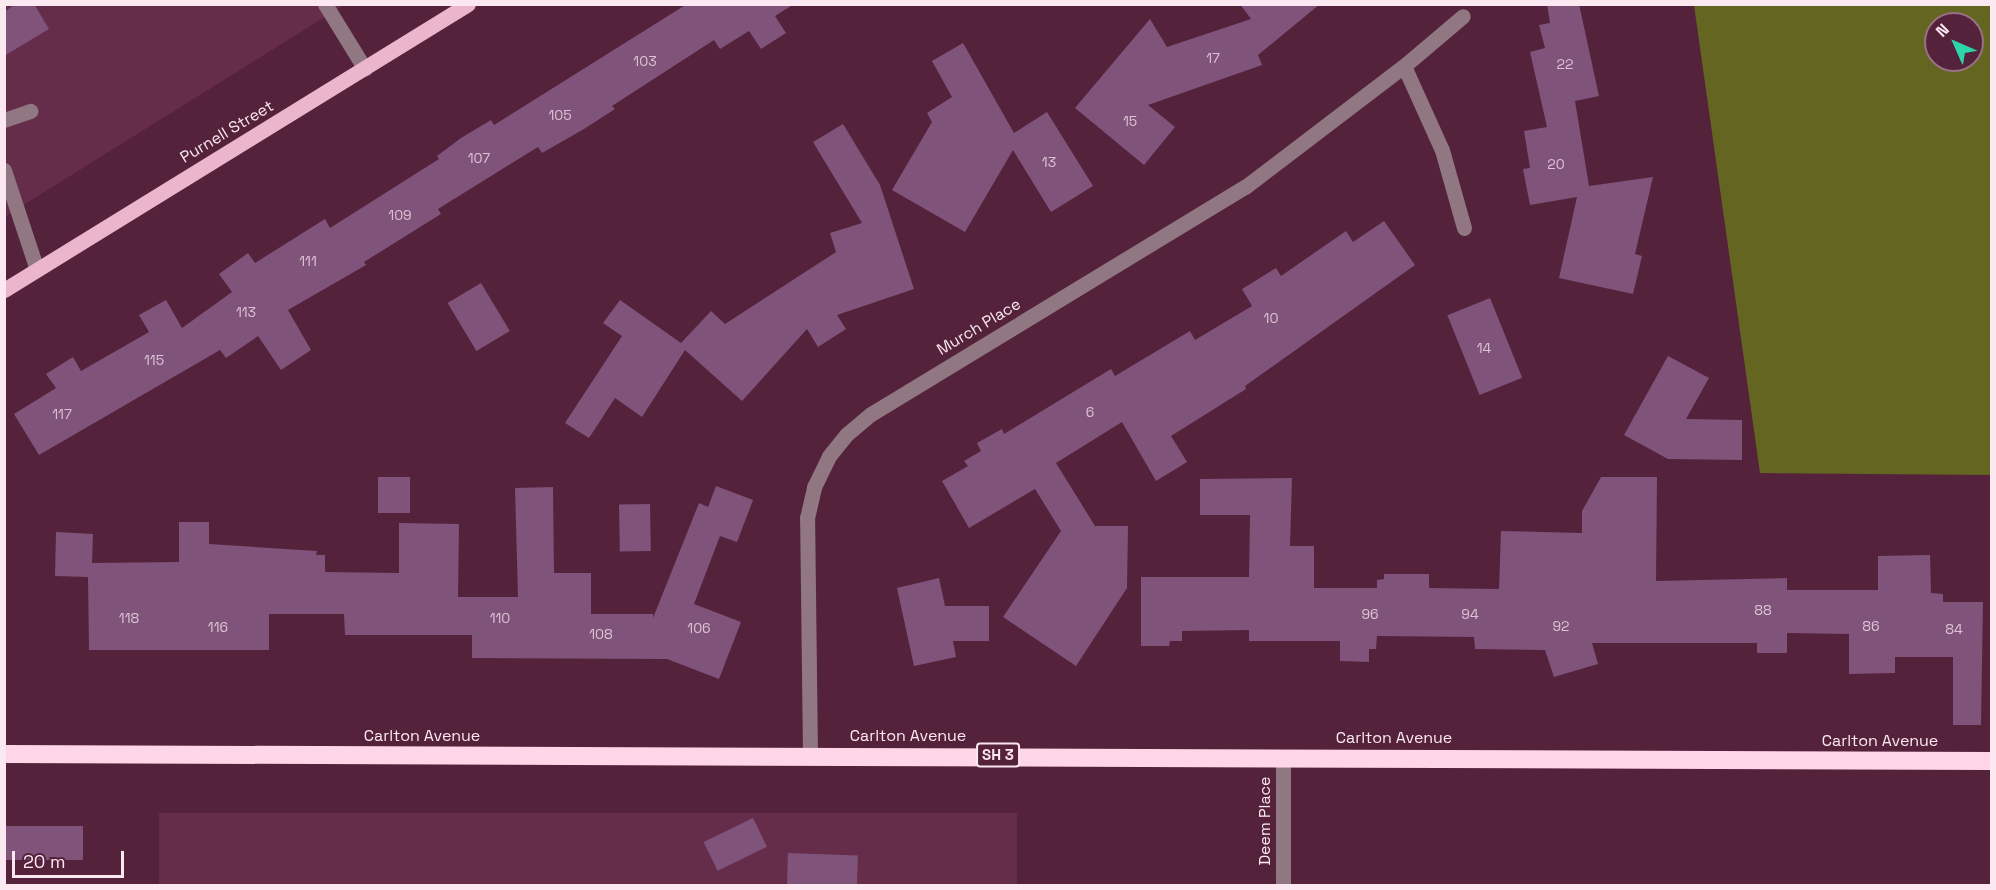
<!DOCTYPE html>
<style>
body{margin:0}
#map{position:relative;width:1996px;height:890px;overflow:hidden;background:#55223c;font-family:"Space Grotesk",sans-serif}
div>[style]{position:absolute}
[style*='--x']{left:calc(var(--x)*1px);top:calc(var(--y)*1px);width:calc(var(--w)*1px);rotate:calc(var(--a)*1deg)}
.built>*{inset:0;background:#652d4a;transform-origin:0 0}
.green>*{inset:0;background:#636520}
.building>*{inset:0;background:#80537b;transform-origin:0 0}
.minor>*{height:15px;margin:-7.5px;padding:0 7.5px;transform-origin:7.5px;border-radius:7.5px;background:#917782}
.major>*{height:15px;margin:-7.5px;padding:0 7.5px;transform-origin:7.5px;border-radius:7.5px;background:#ebb5cc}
.highway>*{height:18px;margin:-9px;padding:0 9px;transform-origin:9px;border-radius:9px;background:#fed6e7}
span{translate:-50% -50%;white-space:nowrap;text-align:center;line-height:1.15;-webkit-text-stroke:4.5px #55223c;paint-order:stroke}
.number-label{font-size:14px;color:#ddc3d3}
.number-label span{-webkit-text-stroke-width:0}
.shield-label span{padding:2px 4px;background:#55223c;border:2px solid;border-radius:4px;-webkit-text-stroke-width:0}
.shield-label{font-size:15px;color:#fce8f0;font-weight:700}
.street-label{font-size:16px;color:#fce8f0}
.frame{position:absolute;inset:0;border:6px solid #fce8f0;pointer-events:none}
.north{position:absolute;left:1924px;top:12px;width:60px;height:60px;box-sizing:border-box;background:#55223c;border:2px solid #987184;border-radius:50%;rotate:315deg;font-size:16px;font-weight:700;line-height:24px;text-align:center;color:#fce8f0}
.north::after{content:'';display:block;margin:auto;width:21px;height:27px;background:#2dd5ab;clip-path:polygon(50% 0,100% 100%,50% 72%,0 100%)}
.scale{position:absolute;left:12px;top:851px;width:112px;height:27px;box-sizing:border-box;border:3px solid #fce8f0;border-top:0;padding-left:8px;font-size:18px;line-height:21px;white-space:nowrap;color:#fce8f0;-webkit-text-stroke:4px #55223c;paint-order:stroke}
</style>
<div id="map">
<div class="built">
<div style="clip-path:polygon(4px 5px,344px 5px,6px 216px)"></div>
<div style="left:159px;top:813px;width:858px;height:73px"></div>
</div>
<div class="green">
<div style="clip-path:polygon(evenodd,1694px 5px,1991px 5px,1991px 475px,1760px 473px,1694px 5px,1936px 24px,1972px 24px,1972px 60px,1936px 60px,1936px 24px)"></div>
</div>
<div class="building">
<div style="clip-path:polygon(16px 4px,34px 4px,49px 29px,4px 56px,4px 12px)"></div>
<div style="clip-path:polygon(687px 4px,794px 4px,775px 16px,786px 33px,761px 49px,749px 31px,720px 49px,714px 40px,612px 106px,615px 109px,584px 129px,542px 153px,538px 147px,438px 209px,441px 214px,364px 262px,366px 265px,288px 310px,311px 350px,281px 370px,258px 336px,226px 358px,220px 350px,39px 455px,14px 414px,56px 388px,46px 374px,73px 357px,81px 371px,149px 332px,139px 315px,166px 300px,182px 328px,232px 292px,219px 274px,248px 253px,255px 263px,325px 219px,330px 228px,439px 159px,437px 156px,461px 138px,491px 120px,494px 125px)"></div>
<div style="clip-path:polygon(1240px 4px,1320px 4px,1258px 55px,1262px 65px,1148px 105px,1175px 127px,1144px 165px,1075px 108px,1150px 19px,1167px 47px,1251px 19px)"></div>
<div style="clip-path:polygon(1547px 4px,1579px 4px,1599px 96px,1575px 101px,1589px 186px,1653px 177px,1635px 254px,1642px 256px,1633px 294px,1559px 278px,1577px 197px,1530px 205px,1523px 169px,1530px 168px,1524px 131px,1547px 127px,1530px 52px,1545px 48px,1539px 25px,1550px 23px)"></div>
<div style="clip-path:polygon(963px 43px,1014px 133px,1047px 112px,1093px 186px,1051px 212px,1013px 150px,965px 232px,892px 190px,932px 122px,927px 113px,952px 97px,932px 61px)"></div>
<div style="clip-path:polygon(843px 124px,880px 185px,914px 289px,837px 315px,846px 329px,818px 347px,807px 329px,742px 401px,685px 350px,642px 417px,615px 398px,589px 438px,565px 423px,622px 336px,603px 323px,620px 300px,681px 343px,711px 311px,725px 324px,836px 252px,830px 233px,862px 223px,813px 142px)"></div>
<div style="clip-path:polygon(1384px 221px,1415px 265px,1245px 386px,1246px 389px,1171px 436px,1187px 462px,1156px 481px,1122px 422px,1056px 463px,1095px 526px,1128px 526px,1127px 588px,1076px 666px,1003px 617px,1061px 531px,1035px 489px,969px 528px,942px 481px,968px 466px,964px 461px,981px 451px,977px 443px,1002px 429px,1004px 434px,1111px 369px,1115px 376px,1190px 331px,1195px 340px,1252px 306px,1242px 289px,1276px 268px,1281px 276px,1346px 231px,1353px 242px)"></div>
<div style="left:481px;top:283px;width:56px;height:39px;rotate:59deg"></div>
<div style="left:1490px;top:298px;width:86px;height:46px;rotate:68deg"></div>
<div style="clip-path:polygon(1668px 356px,1709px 378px,1686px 419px,1742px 420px,1742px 460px,1668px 459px,1624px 435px)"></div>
<div style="left:378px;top:477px;width:32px;height:36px"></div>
<div style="clip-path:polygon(1601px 477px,1657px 477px,1656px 581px,1787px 578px,1787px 590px,1878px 590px,1878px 556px,1930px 555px,1931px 593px,1943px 594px,1943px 602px,1983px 602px,1981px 725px,1953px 725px,1953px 657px,1895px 657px,1895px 673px,1849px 674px,1849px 634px,1787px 633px,1787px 653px,1757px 653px,1757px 643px,1592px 643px,1598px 664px,1554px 677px,1545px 650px,1475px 649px,1474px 637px,1377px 636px,1376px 649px,1369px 649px,1369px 662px,1340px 661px,1340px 641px,1249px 641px,1249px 630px,1182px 631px,1182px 641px,1170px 641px,1169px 646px,1141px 646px,1141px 577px,1249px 577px,1250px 515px,1200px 515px,1200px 479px,1292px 478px,1290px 546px,1314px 546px,1314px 588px,1377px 588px,1377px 580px,1384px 579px,1384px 574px,1429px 574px,1429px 588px,1499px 589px,1501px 531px,1582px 533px,1582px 511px)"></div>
<div style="clip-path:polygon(716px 486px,753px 500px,737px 542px,720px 536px,694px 604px,741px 622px,719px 679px,667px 659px,472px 658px,472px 635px,345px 635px,344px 614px,269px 614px,269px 650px,89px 650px,88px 577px,55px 576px,56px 532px,93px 534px,92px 563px,179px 562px,179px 522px,209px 522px,209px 544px,317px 551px,316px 555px,325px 555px,325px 572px,399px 573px,399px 523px,459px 524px,458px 597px,518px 597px,515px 488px,553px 487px,554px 573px,591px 573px,591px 614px,653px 614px,653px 618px,699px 503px,708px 507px)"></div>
<div style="left:650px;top:504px;width:47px;height:31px;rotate:89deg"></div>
<div style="clip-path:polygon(939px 578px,945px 606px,989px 606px,989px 641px,953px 641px,956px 657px,914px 666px,897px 588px)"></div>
<div style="left:753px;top:818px;width:32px;height:55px;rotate:64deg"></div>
<div style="left:4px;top:826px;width:79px;height:34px"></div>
<div style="left:788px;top:853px;width:70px;height:32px;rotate:2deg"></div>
</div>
<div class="minor">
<div style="--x:325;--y:4;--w:76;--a:58.4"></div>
<div style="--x:1404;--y:66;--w:92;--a:65.7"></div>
<div style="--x:1442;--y:150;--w:81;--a:74.2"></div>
<div style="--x:4;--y:120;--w:28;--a:-19"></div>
<div style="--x:4;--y:170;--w:105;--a:71.7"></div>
<div style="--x:810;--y:755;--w:237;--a:-90.7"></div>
<div style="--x:807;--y:518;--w:32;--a:-77"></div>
<div style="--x:814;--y:487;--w:34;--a:-64"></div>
<div style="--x:829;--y:456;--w:28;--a:-51"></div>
<div style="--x:847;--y:434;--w:31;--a:-40"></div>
<div style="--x:871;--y:414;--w:437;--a:-31.3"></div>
<div style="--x:1245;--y:187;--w:200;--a:-37.3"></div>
<div style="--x:1404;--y:66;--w:77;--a:-40.3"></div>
<div style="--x:1283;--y:757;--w:129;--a:90"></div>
</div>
<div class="major">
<div style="--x:4;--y:290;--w:545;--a:-31.65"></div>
</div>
<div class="highway">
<div style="--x:4;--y:754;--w:1988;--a:0.2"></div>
</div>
<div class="number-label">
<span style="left:1213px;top:58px">17</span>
<span style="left:645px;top:61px">103</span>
<span style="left:1565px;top:64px">22</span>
<span style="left:560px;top:115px">105</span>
<span style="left:1130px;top:121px">15</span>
<span style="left:479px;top:158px">107</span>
<span style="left:1049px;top:162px">13</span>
<span style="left:1556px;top:164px">20</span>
<span style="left:400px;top:215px">109</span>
<span style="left:308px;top:261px">111</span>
<span style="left:246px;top:312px">113</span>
<span style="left:1271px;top:318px">10</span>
<span style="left:1484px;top:348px">14</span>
<span style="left:154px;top:360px">115</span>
<span style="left:1090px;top:412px">6</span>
<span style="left:62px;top:414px">117</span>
<span style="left:1763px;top:610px">88</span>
<span style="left:1370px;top:614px">96</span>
<span style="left:1470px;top:614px">94</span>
<span style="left:129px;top:618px">118</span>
<span style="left:500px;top:618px">110</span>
<span style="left:1561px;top:626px">92</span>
<span style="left:1871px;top:626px">86</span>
<span style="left:218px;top:627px">116</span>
<span style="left:699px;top:628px">106</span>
<span style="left:1954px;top:629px">84</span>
<span style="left:601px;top:634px">108</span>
</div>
<div class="shield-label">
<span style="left:998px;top:755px">SH 3</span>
</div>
<div class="street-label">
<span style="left:227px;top:132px;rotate:-31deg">Purnell Street</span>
<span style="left:979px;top:327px;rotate:-31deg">Murch Place</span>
<span style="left:422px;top:736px">Carlton Avenue</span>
<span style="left:908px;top:736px">Carlton Avenue</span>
<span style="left:1394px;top:738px">Carlton Avenue</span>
<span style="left:1880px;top:741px">Carlton Avenue</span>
<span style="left:1265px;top:821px;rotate:-90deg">Deem Place</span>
</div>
<div class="frame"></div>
<div class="north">N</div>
<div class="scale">20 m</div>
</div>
